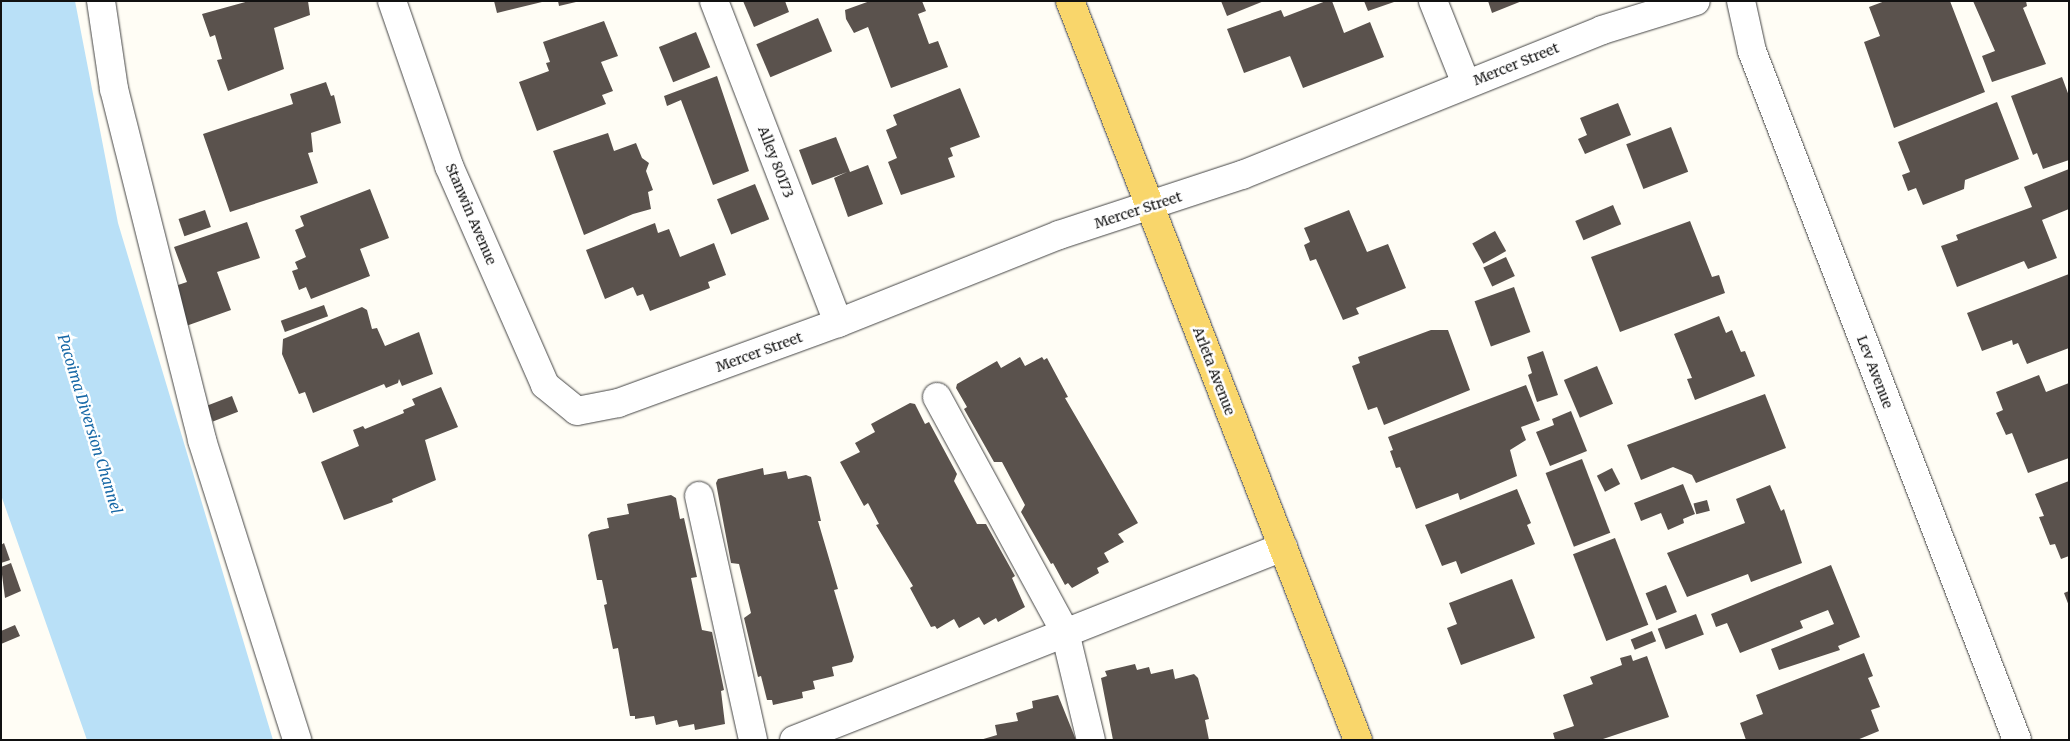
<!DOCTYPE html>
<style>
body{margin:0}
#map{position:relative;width:2070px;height:741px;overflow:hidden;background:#fffdf5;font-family:Merriweather,serif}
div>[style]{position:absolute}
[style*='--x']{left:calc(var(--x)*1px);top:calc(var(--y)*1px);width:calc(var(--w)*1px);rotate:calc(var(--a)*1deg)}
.water>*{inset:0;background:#b9e0f7}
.building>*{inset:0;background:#5a524d;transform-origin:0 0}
.roads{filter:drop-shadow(0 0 1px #444) drop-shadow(0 0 1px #444)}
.minor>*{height:28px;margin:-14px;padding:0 14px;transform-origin:14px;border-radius:14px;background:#fff}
.major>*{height:28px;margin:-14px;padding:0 14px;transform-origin:14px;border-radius:14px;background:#f9d66b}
span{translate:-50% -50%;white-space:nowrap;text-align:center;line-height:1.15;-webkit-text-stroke:5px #fff;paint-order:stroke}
.street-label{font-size:14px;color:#111}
.water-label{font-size:15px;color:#1768a6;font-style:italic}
.frame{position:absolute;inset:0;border:2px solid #111;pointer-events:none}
</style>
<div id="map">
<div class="water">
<div style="clip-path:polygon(1px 1px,75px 1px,118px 223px,273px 740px,87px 740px,1px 495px)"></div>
</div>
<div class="building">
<div style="clip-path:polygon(249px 1px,308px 1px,310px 15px,274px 28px,284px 69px,228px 91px,217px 60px,222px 59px,215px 35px,210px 37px,202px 14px)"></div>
<div style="clip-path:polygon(494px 1px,542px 1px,542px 2px,497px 13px)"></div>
<div style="clip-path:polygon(558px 1px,576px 1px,576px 2px,559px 6px)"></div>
<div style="clip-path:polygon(743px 1px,785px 1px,789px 12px,754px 27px)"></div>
<div style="clip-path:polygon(870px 1px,922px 1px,926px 11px,918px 14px,929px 44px,938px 41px,948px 67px,891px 88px,868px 27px,854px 33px,846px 19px,845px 10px)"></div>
<div style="clip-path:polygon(1221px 1px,1264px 1px,1227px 16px)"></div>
<div style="clip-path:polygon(1326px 1px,1332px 1px,1344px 33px,1370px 22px,1384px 57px,1303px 88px,1290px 56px,1244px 73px,1227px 29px,1281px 10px,1284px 17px)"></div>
<div style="clip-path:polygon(1364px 1px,1394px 1px,1394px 2px,1368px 11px)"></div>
<div style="clip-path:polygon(1488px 1px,1522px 1px,1492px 13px)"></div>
<div style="clip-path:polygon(1885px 1px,1950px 1px,1985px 92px,1894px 128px,1864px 42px,1880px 36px,1869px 7px)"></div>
<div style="clip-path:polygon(1973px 1px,2026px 1px,2027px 6px,2023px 8px,2046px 64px,1992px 82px,1982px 56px,1995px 51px)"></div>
<div style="left:818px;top:18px;width:36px;height:67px;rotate:67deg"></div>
<div style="clip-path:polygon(604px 21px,618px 56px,601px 62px,613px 91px,602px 95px,606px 104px,537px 131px,519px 82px,549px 71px,546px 63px,550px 62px,543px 42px)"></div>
<div style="left:696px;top:32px;width:38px;height:40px;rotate:68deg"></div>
<div style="clip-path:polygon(717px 76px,749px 171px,713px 185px,681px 100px,667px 106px,664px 96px)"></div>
<div style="clip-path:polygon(2062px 77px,2069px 96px,2069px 160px,2043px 169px,2037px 153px,2033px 155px,2011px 96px)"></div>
<div style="clip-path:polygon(326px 82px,331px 96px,334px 95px,341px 123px,311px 133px,313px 152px,308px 153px,318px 183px,230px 212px,203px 134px,293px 104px,290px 94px)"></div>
<div style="clip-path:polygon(960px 88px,980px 137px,950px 148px,953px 156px,948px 158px,955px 177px,901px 195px,888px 162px,897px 158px,886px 130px,897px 125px,893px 115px)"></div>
<div style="clip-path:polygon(1997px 102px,2019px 159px,1965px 180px,1964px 189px,1923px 205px,1916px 188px,1908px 191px,1902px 175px,1910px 172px,1898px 142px)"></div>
<div style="clip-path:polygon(1618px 103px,1631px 135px,1585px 154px,1578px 139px,1587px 135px,1580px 118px)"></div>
<div style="left:1671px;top:127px;width:48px;height:48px;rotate:69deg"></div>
<div style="clip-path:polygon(608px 133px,614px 151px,636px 143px,642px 158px,649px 163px,646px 171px,653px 190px,648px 192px,651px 209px,633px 214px,584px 235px,553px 151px)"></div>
<div style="clip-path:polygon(836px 137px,850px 172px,868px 165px,883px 204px,848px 217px,834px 178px,847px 172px,812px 185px,799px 150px)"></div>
<div style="clip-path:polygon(2069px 169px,2069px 209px,2042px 220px,2057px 258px,2028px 269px,2024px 261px,1957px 287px,1941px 246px,1958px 240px,1956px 235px,2032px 207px,2024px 187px)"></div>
<div style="left:755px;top:184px;width:38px;height:41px;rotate:68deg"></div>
<div style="clip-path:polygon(370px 189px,389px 238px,360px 249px,370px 276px,311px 299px,306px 287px,299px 290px,292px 271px,298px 269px,295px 262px,306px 257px,295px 230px,304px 226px,300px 216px)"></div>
<div style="left:1613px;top:205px;width:21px;height:41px;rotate:67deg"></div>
<div style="left:205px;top:210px;width:18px;height:28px;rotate:71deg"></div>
<div style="clip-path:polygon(1349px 210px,1367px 252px,1388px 244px,1406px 288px,1356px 308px,1359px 314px,1343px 320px,1316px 259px,1310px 261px,1304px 245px,1310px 242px,1304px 228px)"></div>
<div style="clip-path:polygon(1690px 221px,1712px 277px,1719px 275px,1725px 293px,1620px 332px,1591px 257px)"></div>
<div style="clip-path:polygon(247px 222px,260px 258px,217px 272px,231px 310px,186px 326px,172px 287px,187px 282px,174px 247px)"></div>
<div style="clip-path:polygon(655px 223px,658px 233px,669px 229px,680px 257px,714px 243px,726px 275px,708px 282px,710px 288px,650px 311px,643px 294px,637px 296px,633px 287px,605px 299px,586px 250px)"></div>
<div style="left:1495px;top:231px;width:23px;height:26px;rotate:61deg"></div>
<div style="left:1506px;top:257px;width:21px;height:25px;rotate:65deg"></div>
<div style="clip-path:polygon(2069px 274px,2069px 348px,2027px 364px,2018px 343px,2013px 345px,2012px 340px,1982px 351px,1967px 313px)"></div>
<div style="left:1514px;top:287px;width:48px;height:42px;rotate:70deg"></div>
<div style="left:324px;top:305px;width:12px;height:46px;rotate:70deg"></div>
<div style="clip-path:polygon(362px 307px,367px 310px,372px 329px,377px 328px,385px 346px,419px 332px,433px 374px,402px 386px,399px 379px,398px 383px,386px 388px,384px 384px,313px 413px,305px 392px,299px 394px,282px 354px,283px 339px)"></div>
<div style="clip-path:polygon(1719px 316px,1726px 333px,1732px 330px,1741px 352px,1745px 351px,1755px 376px,1695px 400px,1687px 379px,1692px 378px,1674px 334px)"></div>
<div style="clip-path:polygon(1431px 330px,1448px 330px,1470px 390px,1384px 425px,1377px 407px,1368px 410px,1352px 366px,1360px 363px,1358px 357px)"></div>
<div style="clip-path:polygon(1543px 351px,1558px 395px,1537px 402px,1528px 375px,1532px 373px,1527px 357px)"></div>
<div style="clip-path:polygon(1020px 357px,1025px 366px,1042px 357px,1044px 360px,1047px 358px,1068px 397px,1065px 398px,1138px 523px,1118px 534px,1124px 542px,1104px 553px,1109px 562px,1097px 568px,1099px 573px,1072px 588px,1068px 583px,1065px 585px,1053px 563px,1051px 564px,1021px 512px,1025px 505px,1002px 462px,994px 462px,964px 409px,967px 407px,956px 388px,957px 384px,997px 361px,1001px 368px)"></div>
<div style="left:1597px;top:366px;width:41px;height:36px;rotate:67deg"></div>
<div style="clip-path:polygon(2039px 375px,2046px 392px,2069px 383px,2069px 458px,2028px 473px,2012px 433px,2006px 435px,1996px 413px,2003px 410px,1996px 392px)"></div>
<div style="clip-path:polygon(1526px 385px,1540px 420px,1521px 427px,1526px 440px,1510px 450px,1517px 476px,1460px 500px,1458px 493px,1416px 509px,1400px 467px,1396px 468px,1390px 451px,1393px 450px,1388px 437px)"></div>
<div style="clip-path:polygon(441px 387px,458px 427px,425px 440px,436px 480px,392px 499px,393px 502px,344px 520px,321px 462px,359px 446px,353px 430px,363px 426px,365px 429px,404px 413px,403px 410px,415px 405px,412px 399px)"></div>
<div style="clip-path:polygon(1765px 394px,1786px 448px,1696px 483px,1692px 475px,1673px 467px,1641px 480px,1627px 445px)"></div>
<div style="left:232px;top:396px;width:17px;height:27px;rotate:69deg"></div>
<div style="clip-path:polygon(910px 403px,915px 404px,925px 424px,929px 422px,957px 474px,954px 481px,977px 524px,986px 524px,1015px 576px,1012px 578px,1025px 607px,998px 622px,996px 618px,984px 625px,979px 617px,959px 628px,954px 619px,937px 629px,935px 626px,931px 627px,910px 588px,913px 586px,876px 525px,879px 524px,868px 503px,864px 506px,840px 462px,860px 452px,855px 443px,875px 432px,871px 424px)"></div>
<div style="clip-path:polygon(1571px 411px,1587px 451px,1550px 466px,1536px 432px,1554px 425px,1552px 419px)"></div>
<div style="left:1582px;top:459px;width:79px;height:39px;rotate:69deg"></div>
<div style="clip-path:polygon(763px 468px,764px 475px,786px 471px,788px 479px,806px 475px,811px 477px,821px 521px,818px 521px,838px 589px,834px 590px,854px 657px,852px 662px,832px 667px,834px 676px,813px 681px,815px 689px,802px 692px,803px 698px,773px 705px,772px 700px,767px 700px,761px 676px,758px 677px,744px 618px,751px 613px,739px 564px,731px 563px,716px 483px,718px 479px)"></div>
<div style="left:1612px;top:468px;width:18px;height:17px;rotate:63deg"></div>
<div style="clip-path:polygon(2069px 481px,2069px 556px,2061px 559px,2055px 544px,2050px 545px,2039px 517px,2044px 516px,2035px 494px)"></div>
<div style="clip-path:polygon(1683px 484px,1695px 514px,1683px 519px,1684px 523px,1668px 530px,1661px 513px,1641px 521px,1634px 503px)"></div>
<div style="clip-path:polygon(1770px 485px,1781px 511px,1784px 509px,1802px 563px,1751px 582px,1748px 574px,1687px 597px,1667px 553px,1745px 523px,1736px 499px)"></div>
<div style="clip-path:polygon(1517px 489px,1531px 523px,1527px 525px,1535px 544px,1461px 574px,1456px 561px,1442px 566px,1425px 525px)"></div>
<div style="clip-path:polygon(671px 495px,676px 498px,680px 519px,684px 518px,697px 577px,691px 578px,702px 630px,712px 632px,724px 690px,721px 691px,725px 724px,695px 730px,694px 724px,679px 727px,677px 720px,656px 725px,654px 716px,635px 719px,635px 716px,630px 716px,618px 648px,613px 649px,604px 605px,607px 604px,602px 580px,597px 580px,588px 535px,591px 532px,609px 528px,607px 518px,629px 514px,627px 504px)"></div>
<div style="left:1707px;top:500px;width:11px;height:14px;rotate:75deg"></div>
<div style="left:1615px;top:538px;width:93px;height:45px;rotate:69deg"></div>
<div style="clip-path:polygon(4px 543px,10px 560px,1px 563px,1px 545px)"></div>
<div style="clip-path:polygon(11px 563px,21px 591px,5px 598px,1px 567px)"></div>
<div style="clip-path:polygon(1831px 565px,1860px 637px,1838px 646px,1840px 650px,1779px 670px,1771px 649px,1834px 624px,1828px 610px,1800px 621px,1803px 628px,1740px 653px,1727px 623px,1716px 627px,1711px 614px)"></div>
<div style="clip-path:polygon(1512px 579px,1535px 638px,1461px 665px,1447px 628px,1457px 624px,1449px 603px)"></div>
<div style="left:1666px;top:585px;width:29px;height:22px;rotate:68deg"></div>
<div style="clip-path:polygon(2069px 591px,2069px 606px,2064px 593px)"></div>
<div style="left:1696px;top:614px;width:22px;height:41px;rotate:69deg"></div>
<div style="clip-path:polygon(15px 625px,20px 636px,1px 644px,1px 631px)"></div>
<div style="left:1652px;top:631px;width:11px;height:23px;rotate:68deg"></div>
<div style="clip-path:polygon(1864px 653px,1873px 676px,1868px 678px,1880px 707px,1871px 710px,1879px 731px,1857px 740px,1746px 740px,1740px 723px,1763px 714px,1756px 695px)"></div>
<div style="clip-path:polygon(1631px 655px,1633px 661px,1647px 656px,1669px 717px,1600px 740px,1555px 740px,1553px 733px,1574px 726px,1563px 695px,1593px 684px,1590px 677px,1622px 665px,1620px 658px)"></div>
<div style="clip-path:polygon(1135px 664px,1137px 670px,1149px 667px,1151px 674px,1173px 669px,1175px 679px,1194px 674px,1198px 678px,1209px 719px,1205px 720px,1209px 740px,1113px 740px,1101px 678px,1107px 676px,1105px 671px)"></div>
<div style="clip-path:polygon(1058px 695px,1076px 740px,980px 740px,997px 735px,995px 725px,1018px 721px,1016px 713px,1033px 708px,1032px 701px)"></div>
</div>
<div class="roads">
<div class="minor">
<div style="--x:101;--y:1;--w:89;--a:81.6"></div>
<div style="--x:114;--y:89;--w:362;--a:75.9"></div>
<div style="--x:202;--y:440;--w:315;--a:72.4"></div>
<div style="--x:392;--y:1;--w:175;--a:70.9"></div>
<div style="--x:449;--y:166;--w:239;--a:66.3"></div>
<div style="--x:545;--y:385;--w:41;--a:39.1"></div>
<div style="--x:577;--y:411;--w:42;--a:-11"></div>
<div style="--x:618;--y:403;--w:234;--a:-20"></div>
<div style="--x:838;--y:323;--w:238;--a:-21.7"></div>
<div style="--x:1059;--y:235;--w:193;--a:-18.2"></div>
<div style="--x:1242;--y:175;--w:388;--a:-21.9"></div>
<div style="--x:1602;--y:30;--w:98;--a:-17.1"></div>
<div style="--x:714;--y:1;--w:345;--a:68.9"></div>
<div style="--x:1433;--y:1;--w:89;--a:68.3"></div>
<div style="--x:1741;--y:1;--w:51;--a:77.6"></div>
<div style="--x:1752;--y:51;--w:738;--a:68.96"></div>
<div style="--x:937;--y:397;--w:268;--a:61.4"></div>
<div style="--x:1065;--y:632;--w:111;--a:76.5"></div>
<div style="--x:699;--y:496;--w:250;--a:77.5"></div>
<div style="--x:794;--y:740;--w:526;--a:-21.54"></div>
</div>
<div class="major">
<div style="--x:1070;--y:1;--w:793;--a:68.71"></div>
</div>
</div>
<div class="street-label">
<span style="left:1516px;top:64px;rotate:-22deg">Mercer Street</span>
<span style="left:776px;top:162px;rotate:69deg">Alley 80173</span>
<span style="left:1138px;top:210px;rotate:-18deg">Mercer Street</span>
<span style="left:471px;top:214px;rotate:67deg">Stanwin Avenue</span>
<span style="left:759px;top:352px;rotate:-20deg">Mercer Street</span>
<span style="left:1214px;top:371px;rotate:69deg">Arleta Avenue</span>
<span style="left:1875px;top:372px;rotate:69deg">Lev Avenue</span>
</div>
<div class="water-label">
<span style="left:90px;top:424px;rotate:73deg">Pacoima Diversion Channel</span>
</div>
<div class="frame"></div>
</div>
